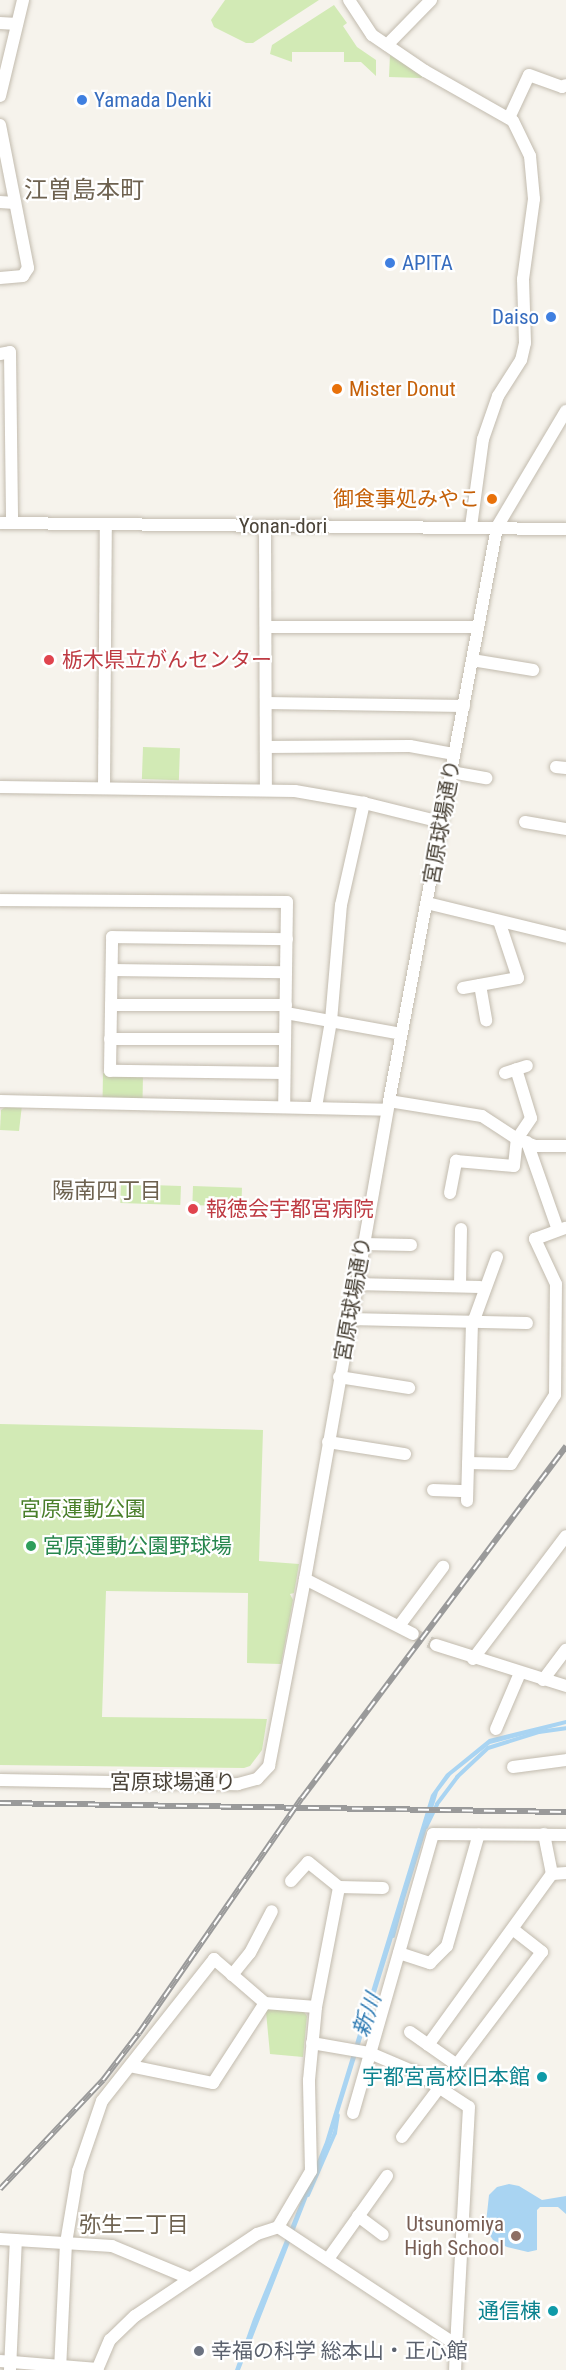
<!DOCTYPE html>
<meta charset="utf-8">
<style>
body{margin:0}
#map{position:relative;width:566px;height:2370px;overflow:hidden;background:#f6f3ec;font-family:"Roboto Condensed","Noto Sans JP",sans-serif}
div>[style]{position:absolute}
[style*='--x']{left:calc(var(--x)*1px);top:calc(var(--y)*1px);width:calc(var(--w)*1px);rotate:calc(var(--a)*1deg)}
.green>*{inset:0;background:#d2eab5;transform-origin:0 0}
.water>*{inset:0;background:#a9d4f2}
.stream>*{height:4px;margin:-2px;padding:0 2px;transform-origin:2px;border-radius:2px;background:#a9d4f2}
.minor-tunnel>*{height:12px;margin-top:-6px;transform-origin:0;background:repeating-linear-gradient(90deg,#d4d0c8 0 12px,transparent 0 18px)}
.roads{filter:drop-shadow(0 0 2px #c2bbae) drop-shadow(0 0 2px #c2bbae)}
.minor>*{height:12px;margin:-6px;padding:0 6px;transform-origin:6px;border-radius:6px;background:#fff}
.rail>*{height:6px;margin-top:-3px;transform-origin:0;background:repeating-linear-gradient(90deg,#fff 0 11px,#9a9a9a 0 22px);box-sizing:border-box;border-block:2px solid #9a9a9a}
.dots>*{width:16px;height:16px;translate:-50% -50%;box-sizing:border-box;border:3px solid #fff;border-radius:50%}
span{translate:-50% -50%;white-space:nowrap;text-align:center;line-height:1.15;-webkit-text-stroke:4.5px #fff;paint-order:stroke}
.shop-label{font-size:21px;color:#366cbe}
.left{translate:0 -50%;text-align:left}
.right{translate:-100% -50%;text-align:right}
.food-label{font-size:21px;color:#c56008}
.street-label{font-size:21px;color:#4b4439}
.health-label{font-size:21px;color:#be3a42}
.park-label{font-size:21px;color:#4a7f2a}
.leisure-label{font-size:21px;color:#27864d}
.culture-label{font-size:21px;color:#0d838f}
.education-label{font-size:21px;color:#785e54}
.worship-label{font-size:21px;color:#5b616d}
.neighbourhood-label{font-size:22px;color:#6e6250}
.water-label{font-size:22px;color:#2e7ab2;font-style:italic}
.quarter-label{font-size:24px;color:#6e6250}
</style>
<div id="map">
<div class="green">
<div style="clip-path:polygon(225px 0,319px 0,253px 43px,246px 43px,214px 27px,211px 20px)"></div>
<div style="clip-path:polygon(334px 5px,347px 23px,343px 26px,357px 47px,376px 60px,376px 76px,361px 62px,344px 62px,344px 52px,292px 52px,292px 62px,270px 54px,272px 45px)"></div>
<div style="clip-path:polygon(390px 55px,423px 76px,421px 78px,389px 77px)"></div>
<div style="left:143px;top:747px;width:37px;height:32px;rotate:2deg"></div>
<div style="left:103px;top:1073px;width:40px;height:25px;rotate:1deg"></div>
<div style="clip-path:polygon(8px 1105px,22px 1105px,19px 1131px,0 1130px,1px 1110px)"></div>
<div style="left:121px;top:1184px;width:60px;height:19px;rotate:2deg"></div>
<div style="left:193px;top:1186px;width:49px;height:19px;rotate:2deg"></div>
<div style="clip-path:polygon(0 1424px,263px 1430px,259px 1561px,299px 1564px,294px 1593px,290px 1594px,293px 1600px,281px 1664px,247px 1663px,248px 1593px,106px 1591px,102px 1717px,267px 1719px,262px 1750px,250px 1766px,244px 1768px,0 1765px)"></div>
<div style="clip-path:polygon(269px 2008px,304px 2012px,307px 2016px,303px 2057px,270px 2054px,266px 2012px)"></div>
</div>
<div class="water">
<div style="clip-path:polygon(566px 1720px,566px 1724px,490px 1744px,451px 1775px,438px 1792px,332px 2135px,240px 2370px,235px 2370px,253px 2319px,325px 2142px,431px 1795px,446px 1774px,489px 1739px)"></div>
<div style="clip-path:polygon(509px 2184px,519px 2186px,542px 2200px,566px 2196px,566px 2214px,558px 2207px,540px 2207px,537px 2210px,537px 2250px,528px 2252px,507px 2247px,493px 2240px,489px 2234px,486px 2223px,489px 2195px,497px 2187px)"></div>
</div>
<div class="stream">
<div style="--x:426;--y:1827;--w:25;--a:-64"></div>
<div style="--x:437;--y:1804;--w:34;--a:-53"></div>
<div style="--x:457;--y:1777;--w:42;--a:-43.1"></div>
<div style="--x:488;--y:1748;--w:53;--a:-17.4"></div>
<div style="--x:539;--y:1732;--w:27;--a:-8"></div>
<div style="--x:393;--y:1936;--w:34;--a:-75"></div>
<div style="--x:308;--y:2195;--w:68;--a:-66.5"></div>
<div style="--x:335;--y:2133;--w:18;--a:-81"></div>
</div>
<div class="minor-tunnel">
<div style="--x:413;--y:1634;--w:25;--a:26"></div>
</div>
<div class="roads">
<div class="minor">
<div style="--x:349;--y:0;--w:42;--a:56.7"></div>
<div style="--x:372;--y:35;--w:64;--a:34.2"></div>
<div style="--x:425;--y:71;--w:101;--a:29.6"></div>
<div style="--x:513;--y:121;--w:39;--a:64"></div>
<div style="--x:530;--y:156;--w:43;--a:84.7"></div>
<div style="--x:534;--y:199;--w:81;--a:97.8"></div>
<div style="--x:523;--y:279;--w:64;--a:88.2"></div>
<div style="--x:525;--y:343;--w:17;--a:103"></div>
<div style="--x:521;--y:360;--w:43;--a:122.6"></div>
<div style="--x:498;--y:396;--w:46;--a:109.2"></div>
<div style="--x:483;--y:439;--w:89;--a:97.8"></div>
<div style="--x:0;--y:23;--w:17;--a:3"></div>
<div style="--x:387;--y:45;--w:63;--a:-45.6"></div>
<div style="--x:0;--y:96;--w:99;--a:-76.5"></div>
<div style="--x:509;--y:118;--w:47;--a:-65.1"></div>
<div style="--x:529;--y:75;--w:35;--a:20"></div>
<div style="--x:562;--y:87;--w:4;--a:-27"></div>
<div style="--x:0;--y:125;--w:146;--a:78.9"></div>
<div style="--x:28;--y:268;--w:9;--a:122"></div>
<div style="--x:23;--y:276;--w:23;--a:175"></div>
<div style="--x:0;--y:202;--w:15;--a:4"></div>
<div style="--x:0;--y:354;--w:10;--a:-11"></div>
<div style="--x:10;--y:352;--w:171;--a:89.3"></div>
<div style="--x:0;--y:523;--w:566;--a:0.61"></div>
<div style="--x:265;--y:526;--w:263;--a:89.8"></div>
<div style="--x:267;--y:627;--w:210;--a:0"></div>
<div style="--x:472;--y:660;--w:62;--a:9.3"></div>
<div style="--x:266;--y:703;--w:198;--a:0.9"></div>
<div style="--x:266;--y:747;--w:144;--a:-0.4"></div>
<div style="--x:410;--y:746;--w:45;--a:10.3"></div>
<div style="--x:556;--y:767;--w:10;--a:6"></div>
<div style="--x:451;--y:772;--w:36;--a:10"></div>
<div style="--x:0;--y:787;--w:295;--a:0.8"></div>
<div style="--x:295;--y:791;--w:70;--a:9.9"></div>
<div style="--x:364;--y:803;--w:79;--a:13.9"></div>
<div style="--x:104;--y:787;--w:262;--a:-89.6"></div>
<div style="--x:525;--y:822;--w:42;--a:9.7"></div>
<div style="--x:0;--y:900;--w:287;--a:0.4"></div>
<div style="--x:287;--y:902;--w:204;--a:90.8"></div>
<div style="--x:427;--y:903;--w:143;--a:13.7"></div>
<div style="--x:112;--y:970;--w:174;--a:0.7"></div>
<div style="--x:480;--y:985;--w:36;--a:80"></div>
<div style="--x:463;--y:988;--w:56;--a:-10.3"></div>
<div style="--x:518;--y:978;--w:60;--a:-108.4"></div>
<div style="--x:111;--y:1005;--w:175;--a:0"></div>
<div style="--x:286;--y:1013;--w:117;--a:10.3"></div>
<div style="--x:110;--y:1039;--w:175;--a:0"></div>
<div style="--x:284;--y:1073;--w:174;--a:-179.3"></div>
<div style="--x:110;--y:1071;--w:134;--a:-89.1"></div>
<div style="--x:112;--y:937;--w:175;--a:0.7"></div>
<div style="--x:505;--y:1073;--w:23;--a:-18"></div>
<div style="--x:0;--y:1101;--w:387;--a:1.3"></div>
<div style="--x:389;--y:1101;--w:94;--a:9.2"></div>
<div style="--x:482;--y:1116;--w:42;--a:33.3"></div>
<div style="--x:517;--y:1139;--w:19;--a:21"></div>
<div style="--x:535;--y:1146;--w:31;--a:0"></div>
<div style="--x:316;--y:1107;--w:87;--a:-80.1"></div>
<div style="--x:331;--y:1021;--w:116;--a:-85.1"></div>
<div style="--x:341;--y:905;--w:105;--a:-77.3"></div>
<div style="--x:527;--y:1142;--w:93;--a:70.6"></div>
<div style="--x:450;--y:1193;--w:33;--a:-79"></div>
<div style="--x:456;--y:1161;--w:58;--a:4.9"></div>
<div style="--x:514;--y:1166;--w:27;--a:-84"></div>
<div style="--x:517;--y:1139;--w:25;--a:-56"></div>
<div style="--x:531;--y:1118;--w:51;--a:-107"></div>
<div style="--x:363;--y:1244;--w:48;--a:1.2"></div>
<div style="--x:355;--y:1284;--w:125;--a:1.4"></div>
<div style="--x:460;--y:1286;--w:57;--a:-89"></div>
<div style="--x:349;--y:1319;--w:178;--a:1.3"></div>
<div style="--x:474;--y:1320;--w:67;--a:-69.9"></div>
<div style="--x:339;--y:1377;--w:71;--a:8.9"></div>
<div style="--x:328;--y:1442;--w:78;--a:8.9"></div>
<div style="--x:468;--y:1463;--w:43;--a:1.3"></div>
<div style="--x:511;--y:1464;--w:82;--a:-57.5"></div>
<div style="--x:555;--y:1395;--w:111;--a:-89.5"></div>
<div style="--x:556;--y:1284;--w:50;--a:-115"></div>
<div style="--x:535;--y:1239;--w:33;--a:-20"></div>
<div style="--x:433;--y:1490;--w:34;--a:2"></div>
<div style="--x:467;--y:1501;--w:180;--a:-88.4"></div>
<div style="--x:305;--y:1579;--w:121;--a:27"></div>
<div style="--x:399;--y:1626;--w:74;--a:-53.3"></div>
<div style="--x:436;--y:1645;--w:136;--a:17.5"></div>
<div style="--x:473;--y:1659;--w:154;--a:-52.9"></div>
<div style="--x:543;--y:1680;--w:38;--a:-53"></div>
<div style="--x:496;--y:1729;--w:61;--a:-66.8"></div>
<div style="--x:513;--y:1767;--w:53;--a:-7.5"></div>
<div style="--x:0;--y:1780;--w:238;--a:1"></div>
<div style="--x:238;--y:1784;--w:20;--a:-15"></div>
<div style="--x:257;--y:1779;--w:18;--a:-47"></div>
<div style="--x:269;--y:1766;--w:190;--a:-79.1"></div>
<div style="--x:305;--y:1579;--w:485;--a:-80"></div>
<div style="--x:389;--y:1101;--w:584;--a:-79.34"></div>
<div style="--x:497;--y:527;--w:135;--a:-59.3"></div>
<div style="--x:544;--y:1834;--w:41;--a:78.7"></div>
<div style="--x:291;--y:1881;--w:25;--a:-48"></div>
<div style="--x:308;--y:1862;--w:40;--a:39"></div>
<div style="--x:399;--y:1953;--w:33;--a:18"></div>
<div style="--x:430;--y:1963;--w:24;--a:-45"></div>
<div style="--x:447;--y:1946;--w:116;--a:-74.1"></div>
<div style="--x:232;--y:1975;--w:28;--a:-51"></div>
<div style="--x:250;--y:1953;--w:47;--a:-62.4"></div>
<div style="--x:410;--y:2032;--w:57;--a:35.1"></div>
<div style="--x:312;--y:2043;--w:59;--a:9.8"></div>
<div style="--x:370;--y:2053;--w:51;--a:23.1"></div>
<div style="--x:417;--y:2073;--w:62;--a:33.2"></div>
<div style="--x:469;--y:2107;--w:238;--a:93.1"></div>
<div style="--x:428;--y:2045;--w:211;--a:-54.1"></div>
<div style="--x:552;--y:1874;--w:14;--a:-4"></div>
<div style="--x:130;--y:2066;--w:85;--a:11.6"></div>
<div style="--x:213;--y:2083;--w:95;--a:-57"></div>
<div style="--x:353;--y:2113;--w:290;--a:-74"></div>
<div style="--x:433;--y:1834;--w:133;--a:0.4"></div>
<div style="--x:402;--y:2137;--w:232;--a:-52.9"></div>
<div style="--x:542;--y:1952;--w:37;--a:-142"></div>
<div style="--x:358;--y:2216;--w:31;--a:37"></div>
<div style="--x:278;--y:2227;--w:65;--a:-59.5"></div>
<div style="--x:311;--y:2171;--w:91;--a:-91.3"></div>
<div style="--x:309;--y:2080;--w:73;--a:-84.5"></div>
<div style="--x:316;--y:2007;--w:122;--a:-79.1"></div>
<div style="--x:339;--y:1887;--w:44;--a:1.3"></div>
<div style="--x:0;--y:2239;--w:112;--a:3.6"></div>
<div style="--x:112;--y:2246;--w:83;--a:22.6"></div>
<div style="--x:328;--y:2259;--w:102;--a:-54.6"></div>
<div style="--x:0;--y:2361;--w:98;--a:4.7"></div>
<div style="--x:10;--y:2370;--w:130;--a:-87.4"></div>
<div style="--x:60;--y:2370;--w:127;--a:-87.3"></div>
<div style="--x:66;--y:2243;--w:73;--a:-80.5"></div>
<div style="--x:78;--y:2171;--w:74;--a:-71.1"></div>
<div style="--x:102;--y:2101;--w:181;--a:-51.7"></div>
<div style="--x:214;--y:1959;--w:67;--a:40.8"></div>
<div style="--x:265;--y:2003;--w:51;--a:4.5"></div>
<div style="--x:97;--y:2370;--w:33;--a:-67"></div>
<div style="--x:110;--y:2340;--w:35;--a:-44"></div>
<div style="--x:135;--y:2316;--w:147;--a:-33.9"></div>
<div style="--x:257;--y:2234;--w:22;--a:-18"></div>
<div style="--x:278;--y:2227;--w:214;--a:33.5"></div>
<div style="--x:456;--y:2345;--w:25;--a:92"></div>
</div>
</div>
<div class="rail">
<div style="--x:0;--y:1803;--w:566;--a:0.91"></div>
<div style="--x:0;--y:2189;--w:150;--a:-46.6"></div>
<div style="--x:103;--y:2080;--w:59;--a:-52.5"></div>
<div style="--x:139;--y:2033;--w:286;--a:-55.3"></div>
<div style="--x:302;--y:1798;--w:440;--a:-53.1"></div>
</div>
<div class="dots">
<div style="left:82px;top:100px;background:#3f7fe0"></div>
<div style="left:390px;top:263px;background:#3f7fe0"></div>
<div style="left:551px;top:317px;background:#3f7fe0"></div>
<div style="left:337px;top:389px;background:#e8710a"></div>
<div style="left:492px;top:499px;background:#e8710a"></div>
<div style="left:49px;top:660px;background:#e0444e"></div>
<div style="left:193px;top:1209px;background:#e0444e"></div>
<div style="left:31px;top:1546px;background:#2e9e5b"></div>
<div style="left:542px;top:2077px;background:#0f9aa8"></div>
<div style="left:516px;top:2236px;background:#8d6e63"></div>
<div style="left:553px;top:2311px;background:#0f9aa8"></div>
<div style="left:199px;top:2351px;background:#6b7280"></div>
</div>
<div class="shop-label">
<span class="left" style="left:94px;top:100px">Yamada Denki</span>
<span class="left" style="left:402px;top:263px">APITA</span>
<span class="right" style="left:539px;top:317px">Daiso</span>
</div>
<div class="food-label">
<span class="left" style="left:349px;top:389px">Mister Donut</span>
<span class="right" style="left:480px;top:499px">御食事処みやこ</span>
</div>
<div class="street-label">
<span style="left:283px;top:526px">Yonan-dori</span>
<span style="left:442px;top:822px;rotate:-80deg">宮原球場通り</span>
<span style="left:353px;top:1299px;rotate:-80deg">宮原球場通り</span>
<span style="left:173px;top:1782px">宮原球場通り</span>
</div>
<div class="health-label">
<span class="left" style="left:62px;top:660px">栃木県立がんセンター</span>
<span class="left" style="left:206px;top:1209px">報徳会宇都宮病院</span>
</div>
<div class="park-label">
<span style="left:83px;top:1509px">宮原運動公園</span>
</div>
<div class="leisure-label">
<span class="left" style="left:43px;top:1546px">宮原運動公園野球場</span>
</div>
<div class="culture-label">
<span class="right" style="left:530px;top:2077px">宇都宮高校旧本館</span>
<span class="right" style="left:541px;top:2311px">通信棟</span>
</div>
<div class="education-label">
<span class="right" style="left:504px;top:2236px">Utsunomiya<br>High School</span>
</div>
<div class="worship-label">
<span class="left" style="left:211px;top:2351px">幸福の科学 総本山・正心館</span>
</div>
<div class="neighbourhood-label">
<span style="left:107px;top:1191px">陽南四丁目</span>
<span style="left:134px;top:2225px">弥生二丁目</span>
</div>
<div class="water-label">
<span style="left:367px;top:2015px;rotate:-71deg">新川</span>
</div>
<div class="quarter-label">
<span style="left:84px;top:191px">江曽島本町</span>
</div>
</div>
